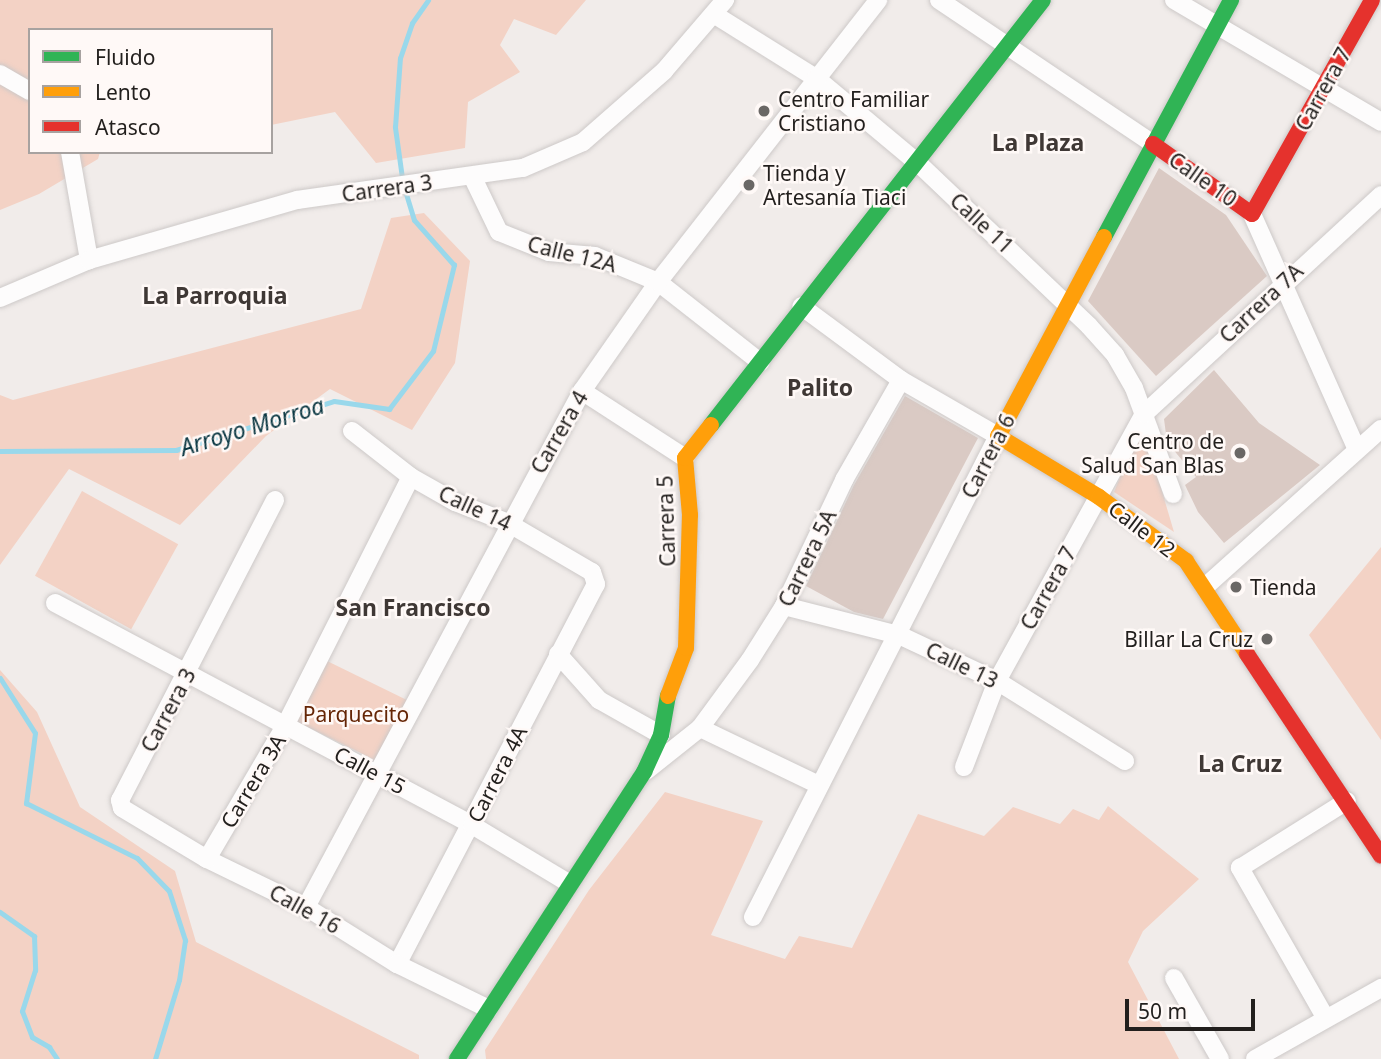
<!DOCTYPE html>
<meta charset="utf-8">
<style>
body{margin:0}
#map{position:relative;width:1381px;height:1059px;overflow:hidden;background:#f1ecea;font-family:"Noto Sans",sans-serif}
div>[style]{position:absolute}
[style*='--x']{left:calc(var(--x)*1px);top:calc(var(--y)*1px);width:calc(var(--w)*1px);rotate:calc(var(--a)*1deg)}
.green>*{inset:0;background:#f3d2c5;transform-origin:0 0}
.stream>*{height:5px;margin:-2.5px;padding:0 2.5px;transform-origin:2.5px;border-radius:2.5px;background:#99d8eb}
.building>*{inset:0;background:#dacac4}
.roads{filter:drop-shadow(0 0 2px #cdc9c8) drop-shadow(0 0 2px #cdc9c8)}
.street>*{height:18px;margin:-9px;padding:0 9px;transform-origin:9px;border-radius:9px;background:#fdfcfc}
.fast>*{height:16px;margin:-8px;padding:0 8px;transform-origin:8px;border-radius:8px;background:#30b455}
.slow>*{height:16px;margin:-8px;padding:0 8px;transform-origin:8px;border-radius:8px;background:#ff9f0a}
.jam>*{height:16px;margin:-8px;padding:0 8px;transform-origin:8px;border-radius:8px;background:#e5322d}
.dots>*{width:19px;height:19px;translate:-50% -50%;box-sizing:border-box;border:4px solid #fff9f7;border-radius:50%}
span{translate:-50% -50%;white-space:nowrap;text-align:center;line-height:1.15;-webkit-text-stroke:5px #fff9f7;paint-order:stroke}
.street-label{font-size:21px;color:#221f1d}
.poi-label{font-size:21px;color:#221f1d}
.left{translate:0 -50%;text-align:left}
.right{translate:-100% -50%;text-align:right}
.park-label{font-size:21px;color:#652505}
.neighbourhood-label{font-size:23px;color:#3f3835;font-weight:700}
.water-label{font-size:23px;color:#0a3742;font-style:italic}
.legend{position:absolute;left:28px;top:28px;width:245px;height:126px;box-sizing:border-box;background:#fff9f7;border:2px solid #a7a2a0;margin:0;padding:9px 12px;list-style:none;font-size:21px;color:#221f1d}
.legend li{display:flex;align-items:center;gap:14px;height:35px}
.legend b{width:35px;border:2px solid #a7a2a0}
.scale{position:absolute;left:1125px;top:999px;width:130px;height:32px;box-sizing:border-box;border:4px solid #221f1d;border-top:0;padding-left:9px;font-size:21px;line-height:24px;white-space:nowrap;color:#221f1d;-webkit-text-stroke:5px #fff9f7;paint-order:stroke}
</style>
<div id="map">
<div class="green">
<div style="clip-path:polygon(0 0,586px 0,556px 35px,514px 19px,500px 45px,520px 72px,468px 102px,465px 148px,376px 163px,335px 112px,271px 125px,271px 30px,30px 30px,30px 152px,100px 152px,98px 159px,39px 194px,0 210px)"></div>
<div style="clip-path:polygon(424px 213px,470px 261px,455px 363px,412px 430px,330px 389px,266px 436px,180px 525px,69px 469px,0 565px,0 395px,13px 400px,361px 309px,391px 218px)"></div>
<div style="clip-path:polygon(1139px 431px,1145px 434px,1174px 532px,1114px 492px)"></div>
<div style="left:82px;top:491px;width:110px;height:97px;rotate:29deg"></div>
<div style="clip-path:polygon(1381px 547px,1381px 740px,1309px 635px)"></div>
<div style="left:323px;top:659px;width:95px;height:68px;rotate:26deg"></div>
<div style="clip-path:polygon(0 670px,37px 712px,80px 807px,175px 871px,196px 942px,419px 1055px,419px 1059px,0 1059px)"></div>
<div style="clip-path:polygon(665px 792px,763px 821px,711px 935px,785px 959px,799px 936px,852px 948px,918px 814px,984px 836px,1013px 807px,1060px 824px,1073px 809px,1099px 820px,1108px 806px,1199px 879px,1143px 931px,1128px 962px,1179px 1059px,486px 1059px,485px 1050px,589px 890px)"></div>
</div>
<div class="stream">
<div style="--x:0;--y:451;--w:176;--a:-0.3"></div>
<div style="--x:176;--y:450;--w:165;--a:-17.2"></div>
<div style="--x:334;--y:401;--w:56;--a:8.3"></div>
<div style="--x:389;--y:409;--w:73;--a:-52.8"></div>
<div style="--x:433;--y:351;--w:89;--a:-76.3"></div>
<div style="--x:454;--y:265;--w:60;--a:-131.6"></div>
<div style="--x:414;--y:220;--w:37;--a:-107"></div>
<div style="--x:403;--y:185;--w:59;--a:-97.9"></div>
<div style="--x:395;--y:127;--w:69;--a:-85.9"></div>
<div style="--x:400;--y:58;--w:37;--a:-71"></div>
<div style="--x:412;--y:23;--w:28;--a:-55"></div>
<div style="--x:0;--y:678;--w:65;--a:57.5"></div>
<div style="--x:35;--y:733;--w:71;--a:97.3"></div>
<div style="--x:26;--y:803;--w:124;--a:26.4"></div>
<div style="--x:137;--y:858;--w:46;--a:45.9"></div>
<div style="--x:169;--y:891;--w:52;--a:71.9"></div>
<div style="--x:185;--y:940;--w:40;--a:98.5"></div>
<div style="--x:179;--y:980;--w:83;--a:106.9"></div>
<div style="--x:0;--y:912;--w:42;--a:35.2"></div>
<div style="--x:34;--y:936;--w:34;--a:88"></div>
<div style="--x:35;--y:970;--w:43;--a:107.6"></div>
<div style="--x:22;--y:1011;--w:28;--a:69"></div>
<div style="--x:32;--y:1037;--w:20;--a:30"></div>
<div style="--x:49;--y:1047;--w:14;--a:56"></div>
</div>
<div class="building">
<div style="clip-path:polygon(1159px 168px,1226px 215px,1267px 276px,1156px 376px,1088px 301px)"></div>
<div style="clip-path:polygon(1214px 370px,1259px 423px,1320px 465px,1224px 543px,1198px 512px,1185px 485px,1196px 477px,1167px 442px,1164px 419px)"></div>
<div style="clip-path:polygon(905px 396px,978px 438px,883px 619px,854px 612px,806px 586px,854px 485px)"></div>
</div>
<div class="roads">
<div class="street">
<div style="--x:939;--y:0;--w:258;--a:33.9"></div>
<div style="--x:1174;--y:0;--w:240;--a:30.5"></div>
<div style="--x:715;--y:15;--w:119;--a:32"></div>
<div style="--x:816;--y:78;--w:134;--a:39.9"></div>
<div style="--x:919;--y:164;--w:235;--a:43.6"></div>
<div style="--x:1089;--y:326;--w:39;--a:48"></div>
<div style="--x:1115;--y:355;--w:38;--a:60"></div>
<div style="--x:1134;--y:388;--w:113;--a:69.8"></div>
<div style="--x:0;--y:74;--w:34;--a:30"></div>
<div style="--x:70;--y:152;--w:110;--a:80"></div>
<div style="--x:473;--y:178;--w:60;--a:64.3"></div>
<div style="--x:499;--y:232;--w:54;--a:21.8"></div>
<div style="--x:549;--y:252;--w:46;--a:5"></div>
<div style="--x:595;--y:256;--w:68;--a:22.4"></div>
<div style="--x:658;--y:282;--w:130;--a:38.1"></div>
<div style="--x:1252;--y:214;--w:258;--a:66"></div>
<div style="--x:0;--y:298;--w:97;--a:-23.1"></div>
<div style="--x:89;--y:260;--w:216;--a:-16.1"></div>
<div style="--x:297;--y:200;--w:228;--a:-8.1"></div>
<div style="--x:523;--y:168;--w:65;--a:-23.4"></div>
<div style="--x:583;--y:142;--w:108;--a:-41.2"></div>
<div style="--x:664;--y:71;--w:94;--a:-49.3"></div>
<div style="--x:582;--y:391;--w:123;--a:33"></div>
<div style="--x:352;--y:431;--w:75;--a:37.9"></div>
<div style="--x:411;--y:477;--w:51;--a:29.6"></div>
<div style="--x:455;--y:502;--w:57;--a:21.6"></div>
<div style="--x:508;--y:523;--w:97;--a:30.3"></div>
<div style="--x:592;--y:572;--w:13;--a:72"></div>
<div style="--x:596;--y:584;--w:429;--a:117.6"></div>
<div style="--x:275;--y:500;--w:338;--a:117.3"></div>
<div style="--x:120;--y:800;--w:8;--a:76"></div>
<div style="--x:122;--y:808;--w:99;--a:31"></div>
<div style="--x:207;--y:859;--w:110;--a:25.9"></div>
<div style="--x:306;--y:907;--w:107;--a:32.1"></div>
<div style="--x:397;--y:964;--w:102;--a:26.1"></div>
<div style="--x:1206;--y:586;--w:235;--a:-41.9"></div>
<div style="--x:55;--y:603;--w:472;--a:28"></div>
<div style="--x:472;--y:825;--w:114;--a:31"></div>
<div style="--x:784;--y:606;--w:119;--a:14.2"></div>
<div style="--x:899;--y:635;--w:108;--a:25.1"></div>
<div style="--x:997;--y:681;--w:151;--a:32"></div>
<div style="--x:558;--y:654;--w:62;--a:48.3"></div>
<div style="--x:599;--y:700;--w:71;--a:29.4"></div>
<div style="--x:700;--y:728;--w:132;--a:25.6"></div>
<div style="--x:964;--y:767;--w:92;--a:-69"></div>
<div style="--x:997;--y:681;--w:305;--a:-61.2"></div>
<div style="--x:1144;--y:414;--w:323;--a:-42.7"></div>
<div style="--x:646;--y:771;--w:69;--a:-38.5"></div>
<div style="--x:700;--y:728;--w:84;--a:-53.7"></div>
<div style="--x:750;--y:660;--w:64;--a:-57.8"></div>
<div style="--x:784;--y:606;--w:140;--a:-64.5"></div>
<div style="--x:844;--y:480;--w:115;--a:-60.3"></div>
<div style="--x:207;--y:859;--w:154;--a:-59.6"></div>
<div style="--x:285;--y:726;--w:279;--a:-63.2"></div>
<div style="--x:306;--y:907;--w:585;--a:-61.86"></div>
<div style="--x:582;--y:391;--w:133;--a:-55.1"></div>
<div style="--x:658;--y:282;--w:358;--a:-52"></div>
<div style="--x:753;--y:917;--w:540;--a:-63.01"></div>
<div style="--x:998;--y:436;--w:112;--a:-150"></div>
<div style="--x:901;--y:380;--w:124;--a:-143.5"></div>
<div style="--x:1174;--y:978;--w:93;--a:60.4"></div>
<div style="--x:1325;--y:1017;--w:172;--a:-119.7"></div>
<div style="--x:1240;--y:868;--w:126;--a:-32.1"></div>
<div style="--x:1255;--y:1059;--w:145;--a:-29.4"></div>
</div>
<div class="fast">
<div style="--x:1104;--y:237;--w:269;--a:-61.8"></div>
<div style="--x:711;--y:425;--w:539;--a:-52"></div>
<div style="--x:457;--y:1059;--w:343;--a:-56.9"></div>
<div style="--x:644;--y:772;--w:41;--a:-65.3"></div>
<div style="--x:661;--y:735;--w:40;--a:-80"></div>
</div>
<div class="slow">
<div style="--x:1104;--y:237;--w:225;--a:118"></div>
<div style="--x:998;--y:436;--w:118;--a:31.1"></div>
<div style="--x:1099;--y:497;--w:108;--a:36.3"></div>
<div style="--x:1186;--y:561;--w:111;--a:56.7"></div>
<div style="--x:668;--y:696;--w:51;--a:-69.4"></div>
<div style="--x:686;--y:648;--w:133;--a:-88.3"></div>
<div style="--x:690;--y:515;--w:57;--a:-95"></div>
<div style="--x:685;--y:458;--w:42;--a:-51.8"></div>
</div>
<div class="jam">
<div style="--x:1153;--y:144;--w:121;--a:35.3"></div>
<div style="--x:1252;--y:214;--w:245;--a:-60.7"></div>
<div style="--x:1247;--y:654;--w:242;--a:56.4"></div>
</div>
</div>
<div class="dots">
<div style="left:764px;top:111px;background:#6a6765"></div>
<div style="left:749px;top:185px;background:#6a6765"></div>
<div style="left:1240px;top:453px;background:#6a6765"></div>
<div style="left:1236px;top:587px;background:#6a6765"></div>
<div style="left:1267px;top:639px;background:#6a6765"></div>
</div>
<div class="street-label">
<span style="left:1323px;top:89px;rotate:-61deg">Carrera 7</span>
<span style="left:1203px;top:179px;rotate:35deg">Calle 10</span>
<span style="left:387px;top:188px;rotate:-8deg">Carrera 3</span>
<span style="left:982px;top:223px;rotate:43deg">Calle 11</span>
<span style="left:572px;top:254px;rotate:14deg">Calle 12A</span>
<span style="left:1261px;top:303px;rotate:-43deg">Carrera 7A</span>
<span style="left:559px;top:432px;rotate:-60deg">Carrera 4</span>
<span style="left:988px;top:456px;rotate:-63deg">Carrera 6</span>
<span style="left:475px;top:508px;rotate:25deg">Calle 14</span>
<span style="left:666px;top:521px;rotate:-92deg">Carrera 5</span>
<span style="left:1142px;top:529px;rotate:37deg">Calle 12</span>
<span style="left:807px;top:558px;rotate:-64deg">Carrera 5A</span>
<span style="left:1048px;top:588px;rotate:-61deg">Carrera 7</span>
<span style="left:962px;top:665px;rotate:26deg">Calle 13</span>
<span style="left:168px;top:710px;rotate:-62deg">Carrera 3</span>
<span style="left:370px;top:770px;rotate:28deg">Calle 15</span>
<span style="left:497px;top:774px;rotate:-63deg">Carrera 4A</span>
<span style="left:253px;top:781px;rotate:-59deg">Carrera 3A</span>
<span style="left:305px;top:909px;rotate:29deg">Calle 16</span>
</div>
<div class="poi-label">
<span class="left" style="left:778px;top:111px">Centro Familiar<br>Cristiano</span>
<span class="left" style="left:763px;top:185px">Tienda y<br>Artesanía Tiaci</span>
<span class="right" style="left:1224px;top:453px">Centro de<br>Salud San Blas</span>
<span class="left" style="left:1250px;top:587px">Tienda</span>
<span class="right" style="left:1253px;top:639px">Billar La Cruz</span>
</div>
<div class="park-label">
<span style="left:356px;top:714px">Parquecito</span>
</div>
<div class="neighbourhood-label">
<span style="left:1038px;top:142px">La Plaza</span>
<span style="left:215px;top:295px">La Parroquia</span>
<span style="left:820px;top:387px">Palito</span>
<span style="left:413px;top:607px">San Francisco</span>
<span style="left:1240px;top:763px">La Cruz</span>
</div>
<div class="water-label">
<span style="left:252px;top:426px;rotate:-17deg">Arroyo Morroa</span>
</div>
<ul class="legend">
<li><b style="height:9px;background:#30b455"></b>Fluido</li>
<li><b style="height:9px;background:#ff9f0a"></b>Lento</li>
<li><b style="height:9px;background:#e5322d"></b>Atasco</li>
</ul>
<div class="scale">50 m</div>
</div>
